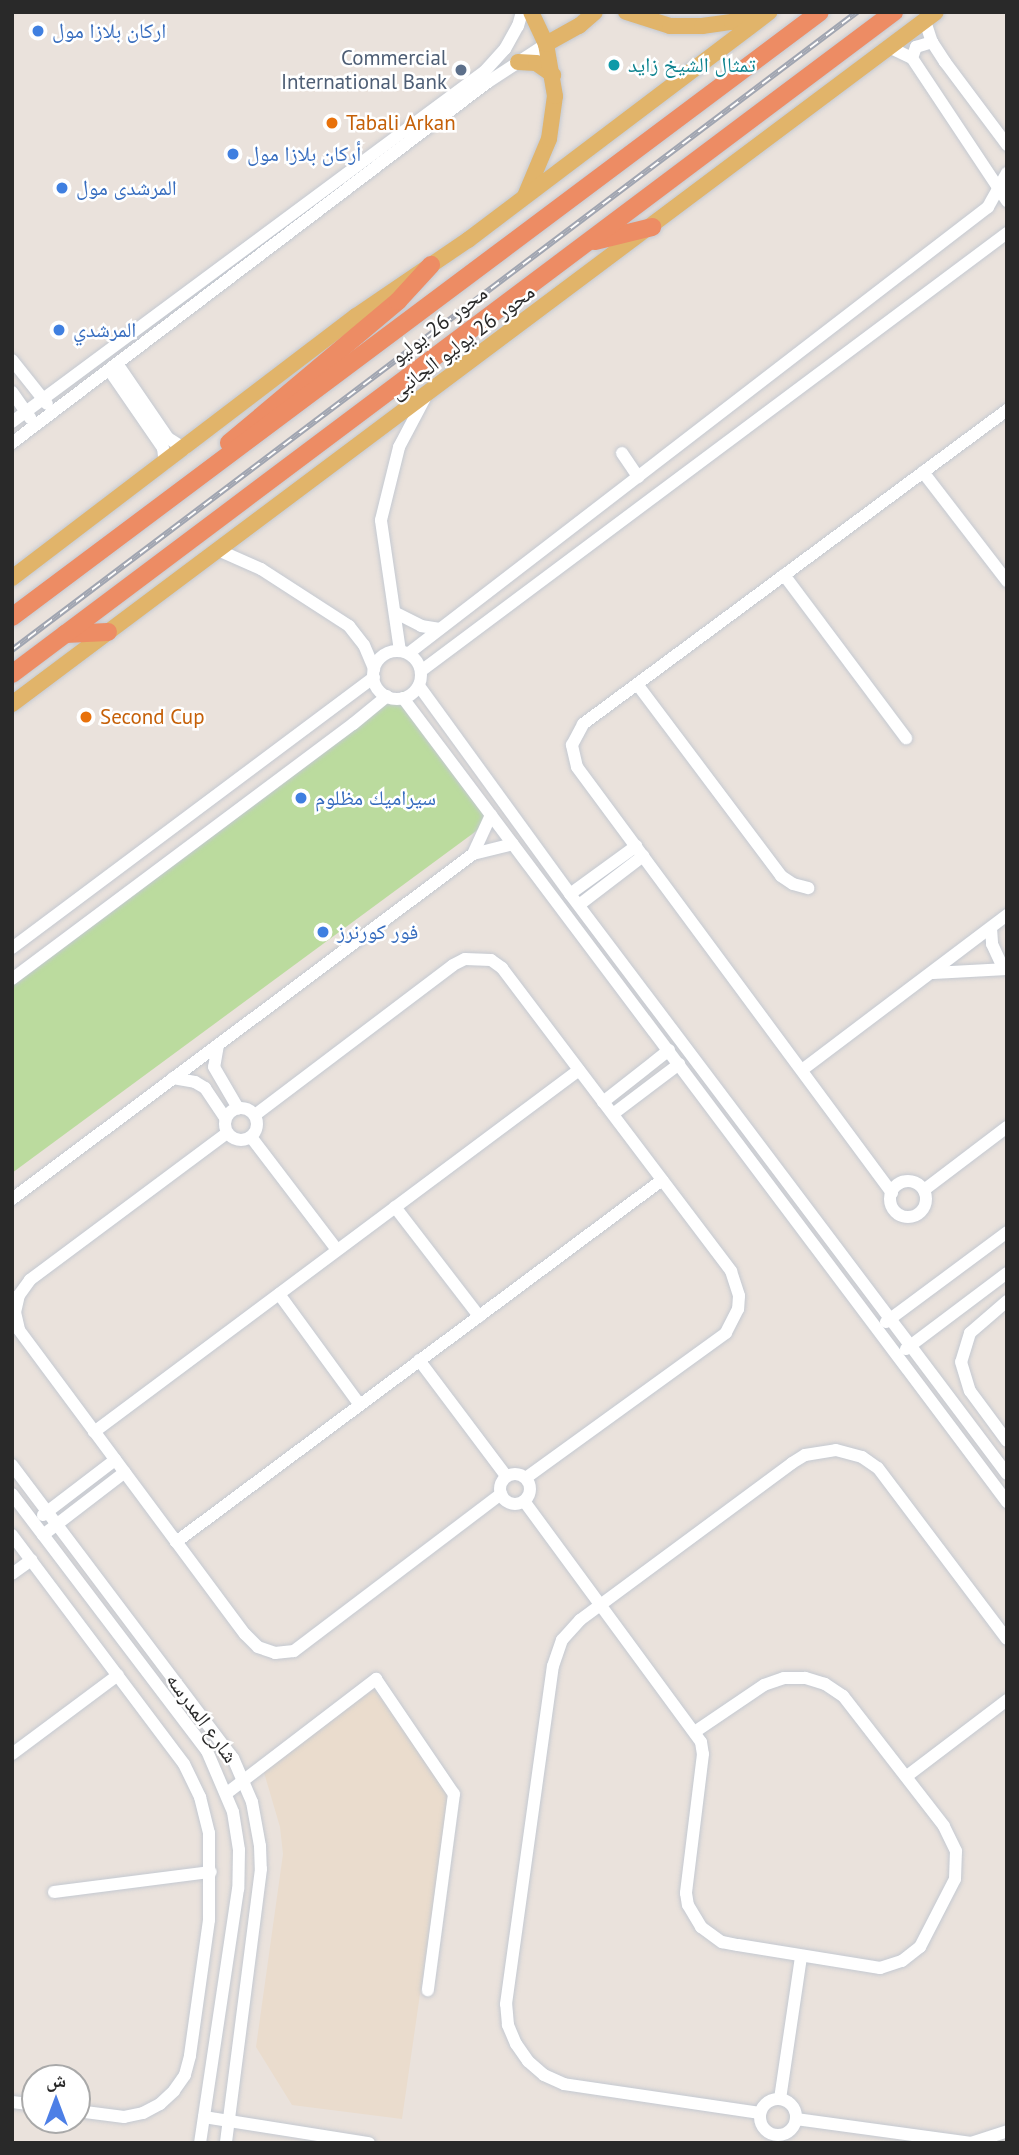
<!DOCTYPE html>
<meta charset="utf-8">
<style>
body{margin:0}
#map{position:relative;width:1019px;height:2155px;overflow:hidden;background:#eae2dc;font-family:"PT Sans","Noto Naskh Arabic",sans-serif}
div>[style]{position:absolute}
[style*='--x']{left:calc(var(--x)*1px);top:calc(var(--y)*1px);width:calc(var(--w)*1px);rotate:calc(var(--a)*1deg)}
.education>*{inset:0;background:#eadccd}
.green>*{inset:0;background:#bbdb9e}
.roads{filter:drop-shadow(0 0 2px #c4c9d1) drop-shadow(0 0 2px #c4c9d1)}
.minor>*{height:12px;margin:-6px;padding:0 6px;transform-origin:6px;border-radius:6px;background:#fff}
.minor>.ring{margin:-6px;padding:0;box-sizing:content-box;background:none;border:12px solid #fff;border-radius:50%}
.major>*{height:16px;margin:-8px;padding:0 8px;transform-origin:8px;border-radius:8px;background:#e1b46a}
.highway>*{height:18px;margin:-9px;padding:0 9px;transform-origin:9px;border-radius:9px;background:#ed8c64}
.rail>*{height:6px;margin-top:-3px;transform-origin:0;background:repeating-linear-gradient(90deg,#fff 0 10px,#a0a5b1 0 20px);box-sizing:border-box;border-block:2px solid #a0a5b1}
.dots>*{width:19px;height:19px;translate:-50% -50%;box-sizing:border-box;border:4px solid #fff;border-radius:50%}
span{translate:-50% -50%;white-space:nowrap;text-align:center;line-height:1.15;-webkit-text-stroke:5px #fff;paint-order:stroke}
.shop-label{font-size:21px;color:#366cbe}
.left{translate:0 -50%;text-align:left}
.service-label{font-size:21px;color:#4e5e75}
.right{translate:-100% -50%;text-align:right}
.culture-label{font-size:21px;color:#0d838f}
.food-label{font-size:21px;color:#c56008}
.street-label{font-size:21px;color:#292929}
.frame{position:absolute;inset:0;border:14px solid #292929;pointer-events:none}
.north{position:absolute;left:21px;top:2064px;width:70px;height:70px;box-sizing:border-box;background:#fff;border:2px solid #a9a9a9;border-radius:50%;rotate:0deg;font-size:19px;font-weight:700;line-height:28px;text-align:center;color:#292929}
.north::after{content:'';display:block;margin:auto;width:24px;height:32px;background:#4d7fe6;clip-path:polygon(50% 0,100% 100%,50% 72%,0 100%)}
</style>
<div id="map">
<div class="education">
<div style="clip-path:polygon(374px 1689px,449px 1793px,402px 2119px,292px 2105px,256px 2047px,283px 1854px,280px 1827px,263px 1769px)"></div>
</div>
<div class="green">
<div style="clip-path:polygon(403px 691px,498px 815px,12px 1173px,12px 984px)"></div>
</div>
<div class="roads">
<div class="minor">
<div style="--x:925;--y:21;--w:22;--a:72"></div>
<div style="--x:932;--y:42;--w:24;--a:57"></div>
<div style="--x:945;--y:62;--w:104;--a:53.2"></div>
<div style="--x:889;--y:47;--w:25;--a:26"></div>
<div style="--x:912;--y:58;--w:172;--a:56.4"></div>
<div style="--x:912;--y:58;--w:12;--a:-70"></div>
<div style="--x:916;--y:47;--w:17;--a:-17"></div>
<div style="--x:12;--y:360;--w:56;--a:51.5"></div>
<div style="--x:118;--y:365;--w:88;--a:55.6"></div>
<div style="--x:168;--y:438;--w:20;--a:33"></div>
<div style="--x:110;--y:371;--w:93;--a:55.5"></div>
<div style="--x:163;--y:448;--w:16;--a:83"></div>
<div style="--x:12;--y:392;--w:32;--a:55"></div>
<div style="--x:12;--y:422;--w:589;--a:-36.58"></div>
<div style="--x:485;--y:71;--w:30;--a:-48"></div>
<div style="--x:505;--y:49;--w:26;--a:-61"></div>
<div style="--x:518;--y:26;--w:15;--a:-74"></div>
<div style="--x:12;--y:443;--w:597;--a:-37.18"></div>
<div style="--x:488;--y:82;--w:69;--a:-33.2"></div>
<div style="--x:622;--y:453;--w:29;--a:56"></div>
<div style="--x:923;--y:472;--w:138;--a:52.4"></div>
<div style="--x:218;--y:550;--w:47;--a:23.8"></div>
<div style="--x:261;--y:569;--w:105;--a:32.9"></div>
<div style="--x:349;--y:626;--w:24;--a:52"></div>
<div style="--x:364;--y:645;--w:26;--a:67"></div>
<div style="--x:784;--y:575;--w:204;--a:53.2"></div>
<div style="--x:396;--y:613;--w:28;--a:27"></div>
<div style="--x:421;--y:626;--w:19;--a:9"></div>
<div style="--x:400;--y:651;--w:132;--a:-98.3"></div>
<div style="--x:381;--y:520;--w:75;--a:-76.1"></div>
<div style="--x:399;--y:447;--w:58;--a:-62.1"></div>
<div class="ring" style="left:373px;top:651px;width:36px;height:36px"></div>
<div style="--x:409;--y:653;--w:731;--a:-37.61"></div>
<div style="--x:988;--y:207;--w:39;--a:-61"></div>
<div style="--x:421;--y:671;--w:732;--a:-36.78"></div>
<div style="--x:637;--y:684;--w:240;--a:53.1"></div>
<div style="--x:781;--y:876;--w:14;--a:34"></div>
<div style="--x:793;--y:884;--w:16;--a:15"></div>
<div style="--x:419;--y:686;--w:257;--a:54"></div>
<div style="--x:570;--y:894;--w:726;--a:53"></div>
<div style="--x:403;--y:698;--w:1006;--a:53.08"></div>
<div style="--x:473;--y:854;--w:41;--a:-14"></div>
<div style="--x:570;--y:894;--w:82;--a:-36"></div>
<div style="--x:579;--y:905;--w:81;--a:-37.4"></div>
<div style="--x:991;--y:928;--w:16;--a:86"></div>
<div style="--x:992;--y:944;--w:26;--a:65"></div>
<div style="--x:12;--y:948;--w:452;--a:-36.8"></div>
<div style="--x:933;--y:973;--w:74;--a:-3.1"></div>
<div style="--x:12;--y:979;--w:426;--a:-36.8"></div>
<div style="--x:353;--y:724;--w:44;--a:-39.5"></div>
<div style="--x:218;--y:1045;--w:22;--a:100"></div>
<div style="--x:214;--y:1067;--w:48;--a:59.7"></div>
<div style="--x:802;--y:1070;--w:257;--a:-37.1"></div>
<div style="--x:173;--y:1078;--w:22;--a:10"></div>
<div style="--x:195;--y:1082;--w:12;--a:31"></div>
<div style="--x:205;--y:1088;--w:36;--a:56"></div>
<div style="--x:603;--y:1102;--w:84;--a:-38.2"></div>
<div class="ring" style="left:225px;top:1108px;width:20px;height:20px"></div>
<div style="--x:613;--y:1114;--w:83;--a:-37.1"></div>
<div style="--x:255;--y:1115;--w:248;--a:-37.1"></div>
<div style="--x:453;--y:965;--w:13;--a:-27"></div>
<div style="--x:465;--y:959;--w:26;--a:2"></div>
<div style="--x:491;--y:960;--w:14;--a:36"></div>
<div style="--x:502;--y:968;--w:380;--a:52.9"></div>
<div style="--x:731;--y:1271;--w:26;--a:72"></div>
<div style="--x:739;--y:1296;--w:13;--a:94"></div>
<div style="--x:738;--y:1309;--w:27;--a:117"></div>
<div style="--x:726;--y:1333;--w:247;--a:144.1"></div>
<div style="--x:227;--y:1133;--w:246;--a:143.3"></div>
<div style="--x:30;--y:1280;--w:19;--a:126"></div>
<div style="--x:19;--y:1295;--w:17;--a:103"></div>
<div style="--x:15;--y:1312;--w:18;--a:77"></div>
<div style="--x:19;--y:1330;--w:379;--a:53.4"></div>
<div style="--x:245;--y:1634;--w:18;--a:45"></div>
<div style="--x:258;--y:1647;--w:18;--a:19"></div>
<div style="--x:275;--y:1653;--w:19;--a:-6"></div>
<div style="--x:294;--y:1651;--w:260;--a:-37.2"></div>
<div style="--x:251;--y:1137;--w:142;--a:52.7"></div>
<div class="ring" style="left:890px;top:1181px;width:24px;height:24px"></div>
<div style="--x:924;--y:1190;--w:104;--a:-37.2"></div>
<div style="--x:892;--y:1193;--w:530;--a:-126.48"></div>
<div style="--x:577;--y:767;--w:23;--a:-103"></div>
<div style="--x:572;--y:745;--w:24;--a:-62"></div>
<div style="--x:583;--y:724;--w:528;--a:-36.52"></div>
<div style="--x:12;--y:1199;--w:576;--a:-36.81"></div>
<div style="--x:473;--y:854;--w:43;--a:-65.2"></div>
<div style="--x:395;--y:1207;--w:138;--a:52.4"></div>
<div style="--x:279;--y:1294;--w:137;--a:53.9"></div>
<div style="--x:1007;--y:1301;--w:49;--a:139.1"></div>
<div style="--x:970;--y:1333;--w:30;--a:107"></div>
<div style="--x:961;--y:1362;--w:30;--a:73"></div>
<div style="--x:970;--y:1391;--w:62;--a:53.5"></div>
<div style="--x:886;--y:1322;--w:151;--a:-36.6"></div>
<div style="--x:906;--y:1349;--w:126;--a:-37"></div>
<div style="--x:419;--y:1360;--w:145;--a:53.1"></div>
<div style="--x:94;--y:1432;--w:605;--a:-36.74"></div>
<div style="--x:12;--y:1465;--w:367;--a:53"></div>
<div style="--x:233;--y:1758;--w:48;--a:66.6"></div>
<div style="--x:252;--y:1802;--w:45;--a:79.7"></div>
<div style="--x:260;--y:1846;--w:23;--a:88"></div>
<div style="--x:261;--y:1869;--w:276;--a:97.3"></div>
<div class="ring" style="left:500px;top:1474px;width:18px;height:18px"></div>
<div style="--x:12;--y:1494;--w:323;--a:52.8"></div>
<div style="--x:207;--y:1751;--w:66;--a:66.9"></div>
<div style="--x:233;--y:1812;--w:38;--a:81"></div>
<div style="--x:239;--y:1850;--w:39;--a:91"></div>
<div style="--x:238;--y:1889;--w:257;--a:98.5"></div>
<div style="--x:524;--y:1501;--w:299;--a:53.7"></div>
<div style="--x:701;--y:1742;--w:12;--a:81"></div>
<div style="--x:703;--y:1754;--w:140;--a:97"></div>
<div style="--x:686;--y:1893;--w:12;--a:81"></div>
<div style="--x:688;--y:1905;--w:26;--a:59"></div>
<div style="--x:701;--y:1927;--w:26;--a:36"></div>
<div style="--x:722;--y:1942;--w:16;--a:11"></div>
<div style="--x:738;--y:1945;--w:144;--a:9.2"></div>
<div style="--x:880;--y:1968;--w:23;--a:-18"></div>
<div style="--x:902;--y:1961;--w:23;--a:-38"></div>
<div style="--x:920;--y:1947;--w:76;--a:-62.8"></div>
<div style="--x:955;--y:1879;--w:28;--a:-88"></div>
<div style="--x:956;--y:1851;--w:28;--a:-116"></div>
<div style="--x:944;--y:1826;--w:165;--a:-127.8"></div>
<div style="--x:843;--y:1696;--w:22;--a:-146"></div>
<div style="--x:825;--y:1684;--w:21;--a:-163"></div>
<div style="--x:805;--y:1678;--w:21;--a:180"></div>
<div style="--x:784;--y:1678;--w:21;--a:161"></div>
<div style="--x:764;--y:1685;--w:82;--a:145.9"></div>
<div style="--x:43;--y:1515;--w:91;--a:-37.4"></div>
<div style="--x:12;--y:1535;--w:286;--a:53.1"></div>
<div style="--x:184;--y:1764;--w:37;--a:64"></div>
<div style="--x:200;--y:1797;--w:37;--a:76"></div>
<div style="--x:209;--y:1833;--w:87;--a:90"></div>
<div style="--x:209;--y:1920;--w:137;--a:98"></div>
<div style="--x:190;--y:2056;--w:20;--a:105"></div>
<div style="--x:185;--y:2075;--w:19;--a:125"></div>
<div style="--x:174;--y:2091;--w:19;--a:137"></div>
<div style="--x:160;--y:2104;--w:19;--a:152"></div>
<div style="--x:143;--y:2113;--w:19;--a:168"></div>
<div style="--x:124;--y:2117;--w:47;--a:-172.7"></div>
<div style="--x:43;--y:1535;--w:103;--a:-37.5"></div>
<div style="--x:176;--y:1542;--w:606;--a:-36.68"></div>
<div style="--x:12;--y:1574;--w:24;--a:-36"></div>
<div style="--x:12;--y:1754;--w:132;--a:-36.7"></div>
<div style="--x:907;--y:1776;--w:126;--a:-37.2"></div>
<div style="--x:227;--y:1793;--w:188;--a:-37.4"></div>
<div style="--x:376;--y:1679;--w:139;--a:55.9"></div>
<div style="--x:454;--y:1794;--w:198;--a:97.6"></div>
<div style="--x:54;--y:1892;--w:158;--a:-7.3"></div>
<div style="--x:780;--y:2099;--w:144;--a:-81.6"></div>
<div class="ring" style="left:760px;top:2099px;width:24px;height:24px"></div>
<div style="--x:12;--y:2102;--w:23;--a:7"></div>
<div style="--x:760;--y:2113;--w:198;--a:-171.6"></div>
<div style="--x:564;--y:2084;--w:22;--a:-156"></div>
<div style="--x:544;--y:2075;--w:21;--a:-139"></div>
<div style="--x:528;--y:2061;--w:21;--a:-125"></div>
<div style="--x:516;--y:2044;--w:21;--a:-113"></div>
<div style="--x:508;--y:2025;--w:21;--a:-95"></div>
<div style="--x:506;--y:2004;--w:341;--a:-82.1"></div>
<div style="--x:553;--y:1666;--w:28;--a:-71"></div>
<div style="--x:562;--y:1640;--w:27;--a:-48"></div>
<div style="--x:580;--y:1620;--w:264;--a:-36.5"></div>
<div style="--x:792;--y:1463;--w:15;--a:-32"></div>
<div style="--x:805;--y:1455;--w:31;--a:-9"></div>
<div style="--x:836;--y:1450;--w:27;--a:15"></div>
<div style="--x:862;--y:1457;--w:19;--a:35"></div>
<div style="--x:878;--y:1468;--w:214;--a:53"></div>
<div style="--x:204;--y:2117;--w:167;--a:9"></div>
<div style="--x:796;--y:2119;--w:177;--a:7.8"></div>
<div style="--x:971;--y:2143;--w:38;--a:-18"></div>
</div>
<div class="major">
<div style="--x:626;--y:12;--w:46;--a:17.7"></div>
<div style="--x:670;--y:26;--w:32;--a:0"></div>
<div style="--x:702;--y:26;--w:30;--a:-8"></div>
<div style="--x:732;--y:22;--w:25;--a:-23"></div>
<div style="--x:546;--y:44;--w:38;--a:-29"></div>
<div style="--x:579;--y:26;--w:21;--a:-41"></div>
<div style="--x:518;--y:62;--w:18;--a:3"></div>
<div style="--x:536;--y:63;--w:21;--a:35"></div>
<div style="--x:525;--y:196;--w:62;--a:-67.2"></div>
<div style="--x:549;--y:139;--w:43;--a:-82.1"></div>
<div style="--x:555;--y:96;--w:53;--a:-99.8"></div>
<div style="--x:546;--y:44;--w:35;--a:-115"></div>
<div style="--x:12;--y:578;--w:432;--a:-37.3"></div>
<div style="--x:356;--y:316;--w:135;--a:-34.2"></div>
<div style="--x:468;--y:240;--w:378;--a:-37.1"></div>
<div style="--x:12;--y:704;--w:1154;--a:-36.83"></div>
</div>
<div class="highway">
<div style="--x:595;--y:241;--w:59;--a:-13.8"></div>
<div style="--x:229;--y:443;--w:221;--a:-40"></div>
<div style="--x:398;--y:301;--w:49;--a:-47.5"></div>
<div style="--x:12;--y:617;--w:1009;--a:-36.82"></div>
<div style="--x:65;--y:634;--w:43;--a:-2.7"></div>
<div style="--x:12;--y:674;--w:1103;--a:-36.89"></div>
</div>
</div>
<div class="rail">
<div style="--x:12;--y:650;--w:1059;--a:-37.05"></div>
</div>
<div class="dots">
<div style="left:38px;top:31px;background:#3f7fe0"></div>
<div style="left:614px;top:65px;background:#0f9aa8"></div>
<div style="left:461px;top:70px;background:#5c6f8a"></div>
<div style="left:332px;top:123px;background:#e8710a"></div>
<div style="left:233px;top:154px;background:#3f7fe0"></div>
<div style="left:62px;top:188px;background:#3f7fe0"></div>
<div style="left:59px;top:330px;background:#3f7fe0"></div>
<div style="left:86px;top:717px;background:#e8710a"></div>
<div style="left:301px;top:798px;background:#3f7fe0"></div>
<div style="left:323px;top:932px;background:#3f7fe0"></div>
</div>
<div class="shop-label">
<span class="left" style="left:52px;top:31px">اركان بلازا مول</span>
<span class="left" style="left:247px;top:154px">أركان بلازا مول</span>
<span class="left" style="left:76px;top:188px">المرشدى مول</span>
<span class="left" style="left:73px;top:330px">المرشدي</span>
<span class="left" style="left:315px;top:798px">سيراميك مظلوم</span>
<span class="left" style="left:337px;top:932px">فور كورنرز</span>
</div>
<div class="service-label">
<span class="right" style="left:447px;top:70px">Commercial<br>International Bank</span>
</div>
<div class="culture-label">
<span class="left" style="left:628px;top:65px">تمثال الشيخ زايد</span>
</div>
<div class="food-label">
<span class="left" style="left:346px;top:123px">Tabali Arkan</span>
<span class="left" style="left:100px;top:717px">Second Cup</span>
</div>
<div class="street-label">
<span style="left:439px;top:325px;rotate:-37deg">محور 26 يوليو</span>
<span style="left:462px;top:342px;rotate:-37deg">محور 26 يوليو الجانبى</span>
<span style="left:202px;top:1718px;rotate:54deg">شارع المدرسه</span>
</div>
<div class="frame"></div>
<div class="north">ش</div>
</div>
